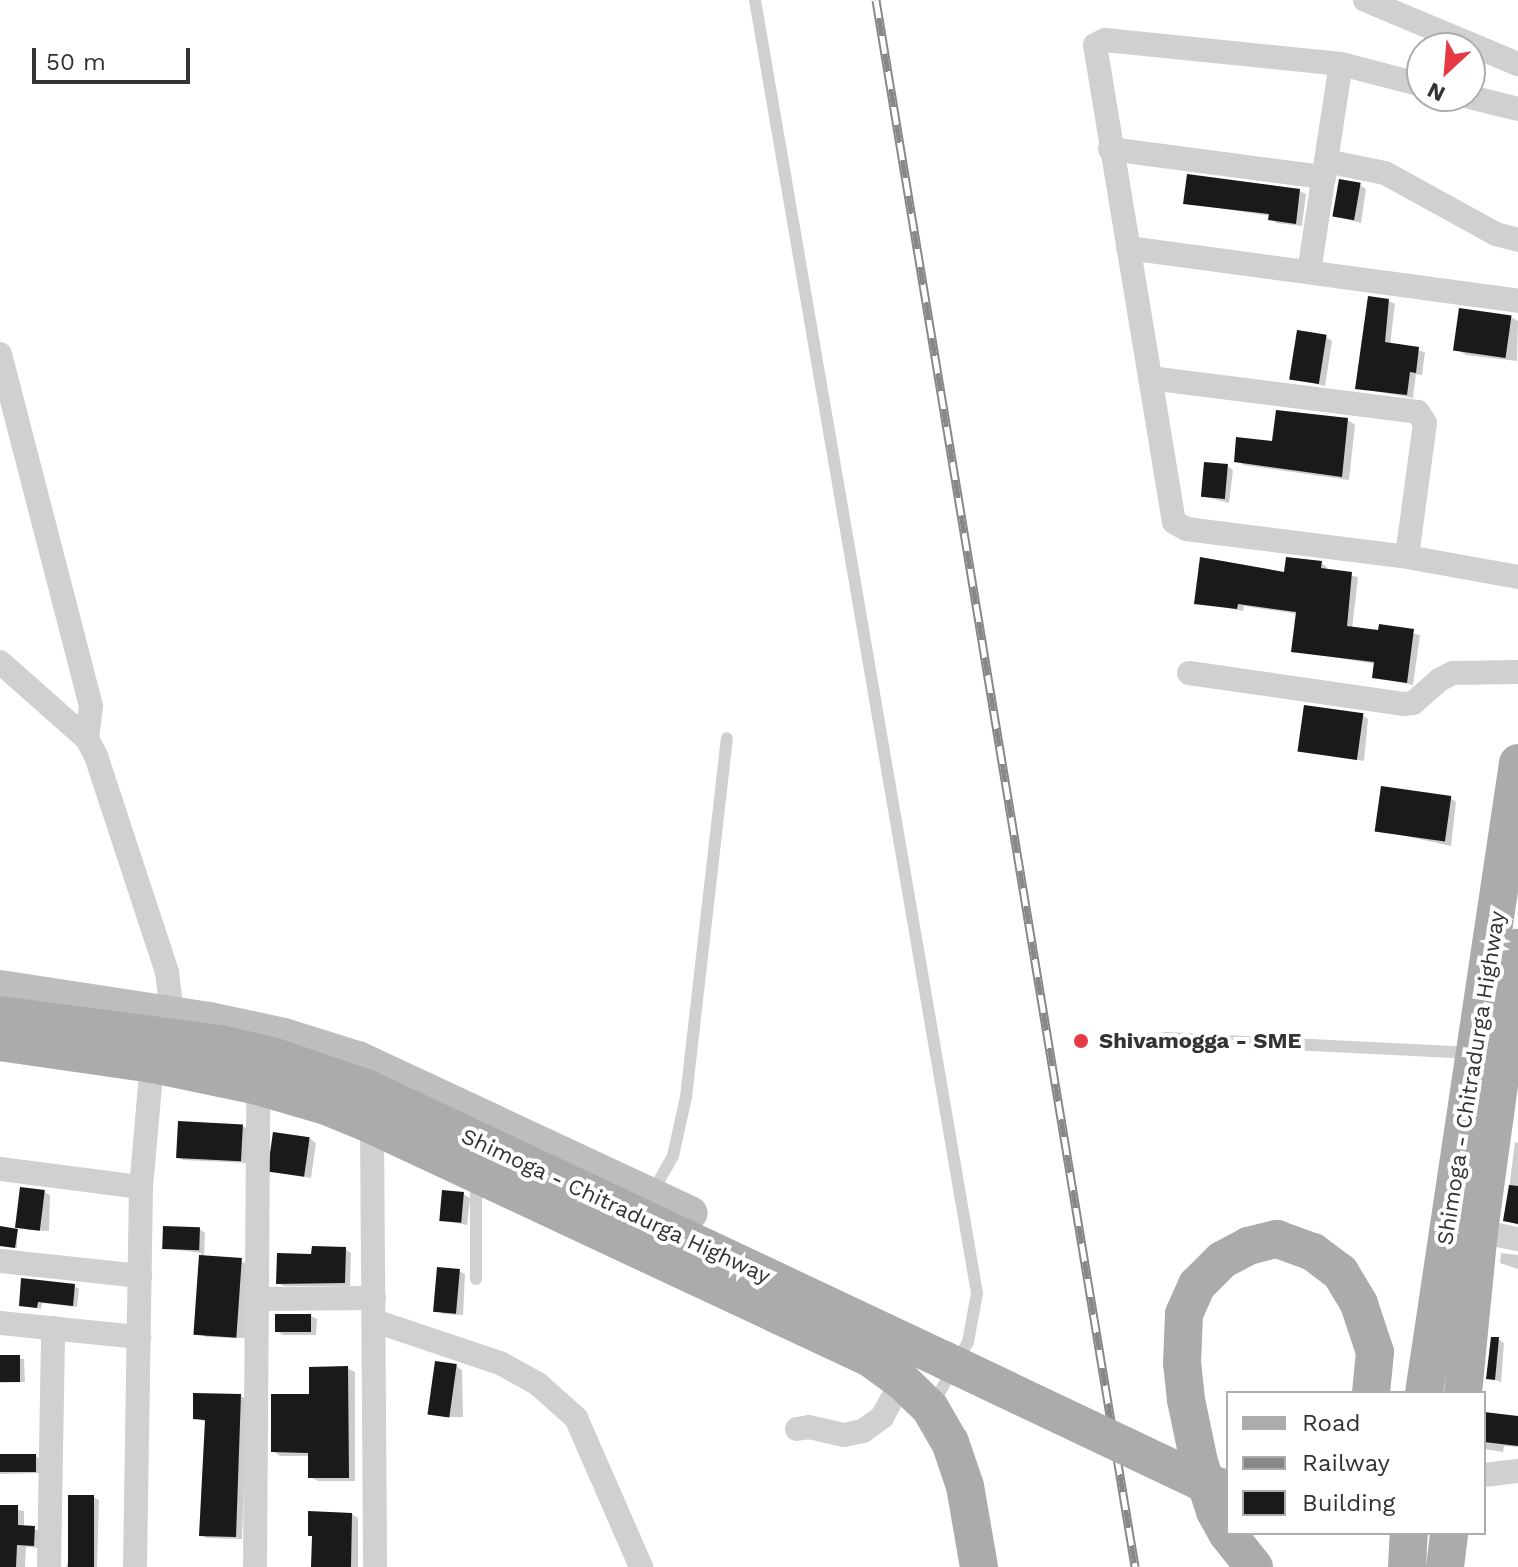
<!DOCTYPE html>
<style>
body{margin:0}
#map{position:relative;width:1518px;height:1567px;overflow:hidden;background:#fff;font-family:"Work Sans",sans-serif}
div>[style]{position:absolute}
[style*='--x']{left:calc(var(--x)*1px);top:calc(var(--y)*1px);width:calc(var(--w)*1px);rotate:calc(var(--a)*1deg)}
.shadow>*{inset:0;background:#0003}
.building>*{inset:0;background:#1a1a1a;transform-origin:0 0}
.lane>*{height:12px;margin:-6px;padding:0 6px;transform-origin:6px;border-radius:6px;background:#d0d0d0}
.street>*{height:24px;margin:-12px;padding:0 12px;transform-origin:12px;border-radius:12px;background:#d0d0d0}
.secondary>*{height:34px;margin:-17px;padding:0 17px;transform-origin:17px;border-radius:17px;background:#bdbdbd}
.primary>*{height:38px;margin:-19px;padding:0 19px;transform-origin:19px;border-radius:19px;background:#ababab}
.rail>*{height:9px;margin-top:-4.5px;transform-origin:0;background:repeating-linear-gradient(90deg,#fff 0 18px,#888 0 36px);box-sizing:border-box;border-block:2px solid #888}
.primary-bridge>*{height:38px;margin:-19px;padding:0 19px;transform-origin:19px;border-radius:19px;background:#ababab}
.dots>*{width:22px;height:22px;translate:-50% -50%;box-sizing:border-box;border:4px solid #fff;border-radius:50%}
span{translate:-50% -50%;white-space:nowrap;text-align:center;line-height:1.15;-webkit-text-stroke:8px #fff;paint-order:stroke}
.poi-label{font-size:22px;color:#333;font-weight:700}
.left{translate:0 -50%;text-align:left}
.street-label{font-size:22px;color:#333}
.legend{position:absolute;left:1226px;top:1391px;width:260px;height:144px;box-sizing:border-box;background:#fff;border:2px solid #adadad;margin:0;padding:10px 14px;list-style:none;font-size:24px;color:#333}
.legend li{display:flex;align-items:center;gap:16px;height:40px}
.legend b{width:40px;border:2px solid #adadad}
.north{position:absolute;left:1406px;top:32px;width:80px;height:80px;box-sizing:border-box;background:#fff;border:2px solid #adadad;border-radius:50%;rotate:206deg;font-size:22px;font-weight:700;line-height:32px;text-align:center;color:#333}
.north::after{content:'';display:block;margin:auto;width:28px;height:36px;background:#e63946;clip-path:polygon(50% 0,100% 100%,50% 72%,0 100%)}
.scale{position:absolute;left:32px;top:48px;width:158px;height:36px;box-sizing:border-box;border:4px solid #333;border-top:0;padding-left:10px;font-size:24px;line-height:28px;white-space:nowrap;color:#333;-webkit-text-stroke:6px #fff;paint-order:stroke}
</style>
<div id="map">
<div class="shadow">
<div style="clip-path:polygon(1360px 185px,1366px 189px,1361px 223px,1335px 216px)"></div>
<div style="clip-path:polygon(1299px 191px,1306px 194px,1302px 226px,1276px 223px,1271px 216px,1185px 203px)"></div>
<div style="clip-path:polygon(1389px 301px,1395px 304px,1390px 345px,1425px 352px,1422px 375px,1416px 374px,1413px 398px,1357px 388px)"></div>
<div style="clip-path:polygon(1511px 317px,1518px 321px,1517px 361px,1466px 355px,1456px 349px)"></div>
<div style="clip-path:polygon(1326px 337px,1332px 341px,1325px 386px,1291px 378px)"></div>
<div style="clip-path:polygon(1348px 420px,1355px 425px,1349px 480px,1244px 465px,1236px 460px)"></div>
<div style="clip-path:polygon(1227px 466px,1233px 470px,1229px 503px,1202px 496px)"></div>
<div style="clip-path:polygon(1321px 563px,1327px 567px,1327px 571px,1358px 577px,1352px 629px,1380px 633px,1381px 627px,1420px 635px,1413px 685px,1374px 677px,1376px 664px,1293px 651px,1298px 614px,1244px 606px,1243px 611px,1196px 602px)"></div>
<div style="clip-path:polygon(1362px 715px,1368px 719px,1364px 761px,1301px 751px)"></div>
<div style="clip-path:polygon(1450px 798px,1456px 802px,1451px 846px,1377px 830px)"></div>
<div style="clip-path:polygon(242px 1126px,248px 1129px,248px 1163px,183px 1160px,177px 1157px)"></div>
<div style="clip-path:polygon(310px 1139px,316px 1143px,311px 1178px,274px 1171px)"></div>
<div style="clip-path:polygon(1515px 1142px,1518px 1143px,1518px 1225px,1505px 1220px)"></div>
<div style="clip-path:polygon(44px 1192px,50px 1195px,49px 1231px,27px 1230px,21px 1226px)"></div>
<div style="clip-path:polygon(463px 1194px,470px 1198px,467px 1225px,442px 1220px)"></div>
<div style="clip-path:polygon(199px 1229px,205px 1233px,204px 1257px,247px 1263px,247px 1338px,206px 1337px,200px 1334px,201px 1253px,164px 1248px)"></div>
<div style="clip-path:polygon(17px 1231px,17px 1248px,0 1246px)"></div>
<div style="clip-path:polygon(345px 1249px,351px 1253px,350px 1286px,284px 1286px,278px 1283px,313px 1257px)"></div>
<div style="clip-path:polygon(1501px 1253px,1518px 1255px,1518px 1269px,1500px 1263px)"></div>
<div style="clip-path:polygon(459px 1271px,465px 1274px,463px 1315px,443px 1314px,437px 1310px)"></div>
<div style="clip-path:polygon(74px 1286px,79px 1289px,77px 1307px,42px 1303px,41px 1309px,21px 1305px)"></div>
<div style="clip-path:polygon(311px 1316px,317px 1319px,316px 1335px,283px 1335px,277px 1331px)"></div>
<div style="clip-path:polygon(1498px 1339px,1504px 1343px,1501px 1382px,1489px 1378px)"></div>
<div style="clip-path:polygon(0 1357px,24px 1359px,25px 1382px,0 1383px)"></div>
<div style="clip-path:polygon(456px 1366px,462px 1370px,463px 1417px,444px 1417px,438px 1414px)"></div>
<div style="clip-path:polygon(347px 1368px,355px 1372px,355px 1481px,318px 1481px,310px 1477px,310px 1456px,280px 1456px,273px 1451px,311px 1397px)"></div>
<div style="clip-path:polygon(241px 1396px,247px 1400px,242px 1539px,207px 1538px,201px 1535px,206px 1422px,195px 1418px)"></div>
<div style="clip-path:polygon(1484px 1414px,1518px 1418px,1518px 1447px,1504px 1446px,1503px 1452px,1484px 1449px)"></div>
<div style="clip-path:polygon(0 1456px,35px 1456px,41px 1459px,41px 1473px,0 1474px)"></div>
<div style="clip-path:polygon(93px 1497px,99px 1500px,97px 1567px,66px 1567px)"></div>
<div style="clip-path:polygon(0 1507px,24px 1511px,24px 1527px,40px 1531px,40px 1548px,26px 1547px,25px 1567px,0 1567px)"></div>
<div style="clip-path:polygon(352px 1514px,358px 1518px,358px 1567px,313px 1567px)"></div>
</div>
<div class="building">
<div style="clip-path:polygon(1187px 174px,1300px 189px,1296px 224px,1268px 220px,1269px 214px,1183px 204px)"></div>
<div style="left:1339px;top:179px;width:22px;height:38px;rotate:10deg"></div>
<div style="clip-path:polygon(1368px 296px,1389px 299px,1385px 342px,1419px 347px,1416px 373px,1410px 372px,1407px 395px,1355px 389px)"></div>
<div style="left:1459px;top:308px;width:53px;height:43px;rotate:8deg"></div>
<div style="left:1297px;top:330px;width:30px;height:50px;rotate:9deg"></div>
<div style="clip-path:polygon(1276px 410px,1348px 418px,1342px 477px,1234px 462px,1236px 437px,1272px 441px)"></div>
<div style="left:1204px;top:462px;width:24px;height:35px;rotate:5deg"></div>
<div style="clip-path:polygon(1200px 557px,1284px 572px,1286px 557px,1322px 561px,1321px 568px,1352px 572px,1347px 626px,1378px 630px,1379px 624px,1414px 629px,1407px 683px,1372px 678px,1374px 662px,1291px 652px,1296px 612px,1238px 604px,1237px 609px,1194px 604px)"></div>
<div style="left:1304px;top:705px;width:60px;height:47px;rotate:8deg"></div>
<div style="left:1381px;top:786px;width:71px;height:46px;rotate:8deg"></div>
<div style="left:178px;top:1121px;width:65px;height:37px;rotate:3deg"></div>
<div style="left:273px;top:1132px;width:37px;height:40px;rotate:8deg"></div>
<div style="clip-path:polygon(1509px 1185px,1518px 1186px,1518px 1224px,1503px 1221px)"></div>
<div style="left:20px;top:1187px;width:25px;height:41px;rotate:7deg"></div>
<div style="left:442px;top:1190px;width:22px;height:31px;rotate:5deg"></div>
<div style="clip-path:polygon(0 1226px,18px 1229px,15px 1248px,0 1246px)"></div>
<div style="left:163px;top:1226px;width:37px;height:23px;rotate:2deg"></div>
<div style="clip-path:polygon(312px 1246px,346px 1247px,345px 1283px,276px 1284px,277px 1253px,311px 1254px)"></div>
<div style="left:199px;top:1255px;width:43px;height:80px;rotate:4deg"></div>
<div style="left:437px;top:1267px;width:23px;height:45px;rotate:5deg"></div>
<div style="clip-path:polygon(21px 1278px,75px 1284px,73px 1306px,38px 1302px,37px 1308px,19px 1306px)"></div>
<div style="left:275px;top:1314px;width:36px;height:18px"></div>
<div style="clip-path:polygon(1491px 1337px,1499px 1337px,1495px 1380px,1486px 1379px)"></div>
<div style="left:0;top:1355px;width:20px;height:27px"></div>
<div style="left:435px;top:1361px;width:22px;height:54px;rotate:8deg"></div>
<div style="clip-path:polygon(348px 1366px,349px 1478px,308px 1478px,308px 1453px,271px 1452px,271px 1394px,309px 1394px,309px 1367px)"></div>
<div style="clip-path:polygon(193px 1393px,241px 1394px,236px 1537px,199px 1536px,205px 1420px,193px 1419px)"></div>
<div style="clip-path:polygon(1484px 1412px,1518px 1416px,1518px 1446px,1484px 1442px)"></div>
<div style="left:0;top:1454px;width:36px;height:18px"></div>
<div style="left:68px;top:1495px;width:26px;height:72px"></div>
<div style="clip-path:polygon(0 1505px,18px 1505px,18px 1525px,35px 1526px,34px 1546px,17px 1545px,16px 1567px,0 1567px)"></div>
<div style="clip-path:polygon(308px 1511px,352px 1513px,351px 1567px,311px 1567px,312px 1536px,308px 1536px)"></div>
</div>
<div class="lane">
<div style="--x:755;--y:0;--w:1312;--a:80.26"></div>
<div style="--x:977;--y:1293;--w:50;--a:100.4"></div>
<div style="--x:968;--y:1342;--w:71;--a:119.4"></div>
<div style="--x:1126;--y:1043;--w:41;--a:-7"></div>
<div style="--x:1167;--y:1038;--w:302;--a:2.8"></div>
<div style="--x:476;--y:1179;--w:100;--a:90"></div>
<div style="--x:652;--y:1193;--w:43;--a:-60.4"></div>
<div style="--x:673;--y:1156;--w:60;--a:-77.6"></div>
<div style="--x:686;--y:1097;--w:361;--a:-83.5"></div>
</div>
<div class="street">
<div style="--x:1365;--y:0;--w:166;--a:22.7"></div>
<div style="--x:1422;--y:85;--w:84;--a:-165.5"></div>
<div style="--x:1341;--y:64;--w:237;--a:-174.2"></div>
<div style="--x:1105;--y:40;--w:11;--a:153"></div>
<div style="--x:1095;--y:45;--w:483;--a:80.6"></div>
<div style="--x:1174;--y:522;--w:14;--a:30"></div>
<div style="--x:1186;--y:529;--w:223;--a:7.2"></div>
<div style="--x:1407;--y:557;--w:113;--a:10.2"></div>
<div style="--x:1466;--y:96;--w:54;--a:14"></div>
<div style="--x:1110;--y:149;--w:216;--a:7.5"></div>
<div style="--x:1326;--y:161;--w:60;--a:11.5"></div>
<div style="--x:1385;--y:173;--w:127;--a:28.8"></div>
<div style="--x:1496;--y:234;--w:23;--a:15"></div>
<div style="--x:1128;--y:248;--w:394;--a:7.7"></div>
<div style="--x:1309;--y:272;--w:210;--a:-81.3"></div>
<div style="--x:0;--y:354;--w:364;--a:75.5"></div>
<div style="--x:91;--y:706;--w:33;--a:97"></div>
<div style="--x:1150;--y:378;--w:270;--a:7.2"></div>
<div style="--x:1418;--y:412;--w:13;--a:58"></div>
<div style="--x:1425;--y:423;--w:135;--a:97.7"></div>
<div style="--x:0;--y:662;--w:116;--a:41.5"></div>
<div style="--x:87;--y:739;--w:19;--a:62"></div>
<div style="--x:96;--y:756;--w:227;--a:71.8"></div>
<div style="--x:167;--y:972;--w:40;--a:82.9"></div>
<div style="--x:1189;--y:673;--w:216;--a:8.2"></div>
<div style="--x:1403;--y:704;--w:10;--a:-6"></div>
<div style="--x:1413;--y:703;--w:35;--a:-41"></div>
<div style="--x:1439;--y:680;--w:16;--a:-27"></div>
<div style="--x:1453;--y:673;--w:65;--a:-0.9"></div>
<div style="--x:372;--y:1125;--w:442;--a:89.6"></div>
<div style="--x:0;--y:1169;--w:142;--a:7.3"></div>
<div style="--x:1479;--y:1231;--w:40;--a:12"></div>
<div style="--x:0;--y:1261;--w:141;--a:6.1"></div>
<div style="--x:256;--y:1299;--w:118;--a:-0.5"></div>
<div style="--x:375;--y:1321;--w:132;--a:18.6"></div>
<div style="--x:500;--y:1363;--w:43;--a:28.9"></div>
<div style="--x:538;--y:1384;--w:51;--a:41.8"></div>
<div style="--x:576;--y:1418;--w:163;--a:66.4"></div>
<div style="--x:0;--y:1323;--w:140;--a:5.8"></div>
<div style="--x:797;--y:1429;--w:12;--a:-9"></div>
<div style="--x:809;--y:1427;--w:36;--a:13"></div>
<div style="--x:844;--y:1435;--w:19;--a:-12"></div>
<div style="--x:863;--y:1431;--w:24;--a:-36"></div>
<div style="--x:882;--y:1417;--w:41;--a:-60.9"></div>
<div style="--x:1484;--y:1475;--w:34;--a:-7"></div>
<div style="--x:49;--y:1567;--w:239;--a:-89"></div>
<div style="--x:135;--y:1567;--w:380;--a:-89.1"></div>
<div style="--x:141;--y:1187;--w:123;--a:-84.9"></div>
<div style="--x:255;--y:1567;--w:481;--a:-89.6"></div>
</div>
<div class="secondary">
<div style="--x:0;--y:987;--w:212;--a:8.7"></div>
<div style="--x:210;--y:1019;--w:76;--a:12.2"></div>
<div style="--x:284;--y:1035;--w:77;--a:17.3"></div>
<div style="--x:358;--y:1058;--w:367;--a:25"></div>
</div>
<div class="primary">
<div style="--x:0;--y:1015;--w:222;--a:7.5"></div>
<div style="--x:220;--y:1044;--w:53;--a:13"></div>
<div style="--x:272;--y:1056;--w:99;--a:18.8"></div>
<div style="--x:366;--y:1088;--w:639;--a:25.2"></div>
<div style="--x:0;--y:1042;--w:154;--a:8.2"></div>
<div style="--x:152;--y:1064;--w:108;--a:11.7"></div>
<div style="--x:258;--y:1086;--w:71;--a:16.4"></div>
<div style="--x:326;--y:1106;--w:50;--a:22.4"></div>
<div style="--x:372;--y:1125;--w:550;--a:25.07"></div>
<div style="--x:870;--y:1358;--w:39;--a:36"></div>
<div style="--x:902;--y:1381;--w:39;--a:44"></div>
<div style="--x:930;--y:1408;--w:39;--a:60"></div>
<div style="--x:950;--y:1442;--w:46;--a:71.2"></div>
<div style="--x:965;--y:1486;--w:82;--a:80.2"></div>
<div style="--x:1424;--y:1393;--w:637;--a:-81.51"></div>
<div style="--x:1463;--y:1393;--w:163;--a:-84.4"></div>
<div style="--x:1479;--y:1231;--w:286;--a:-82.2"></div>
<div style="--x:1254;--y:1567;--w:43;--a:-128.5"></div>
<div style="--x:1227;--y:1533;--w:25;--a:-119"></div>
<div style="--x:1215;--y:1511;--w:52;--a:-108.1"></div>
<div style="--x:1199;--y:1462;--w:63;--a:-101.8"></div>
<div style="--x:1186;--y:1400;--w:36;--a:-96"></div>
<div style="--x:1182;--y:1364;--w:50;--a:-87.7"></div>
<div style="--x:1184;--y:1314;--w:32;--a:-66"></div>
<div style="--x:1197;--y:1285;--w:35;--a:-45"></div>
<div style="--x:1222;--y:1260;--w:30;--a:-28"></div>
<div style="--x:1248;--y:1246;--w:30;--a:-14"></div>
<div style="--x:1277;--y:1239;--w:38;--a:20"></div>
<div style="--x:1313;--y:1252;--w:34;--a:37"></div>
<div style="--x:1340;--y:1272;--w:37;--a:59"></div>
<div style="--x:1359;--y:1304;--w:51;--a:71.6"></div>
<div style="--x:1375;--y:1352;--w:41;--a:95.6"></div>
<div style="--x:1407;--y:1567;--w:34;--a:-87"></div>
<div style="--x:1445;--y:1567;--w:34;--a:-83"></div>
</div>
<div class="rail">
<div style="--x:876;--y:0;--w:1588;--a:80.61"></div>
</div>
<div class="primary-bridge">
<div style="--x:944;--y:1360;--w:282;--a:25.4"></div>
<div style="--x:1199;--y:1481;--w:30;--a:15"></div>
</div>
<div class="dots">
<div style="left:1081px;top:1041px;background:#e63946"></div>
</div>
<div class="poi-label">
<span class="left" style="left:1099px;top:1041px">Shivamogga - SME</span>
</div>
<div class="street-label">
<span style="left:1471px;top:1078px;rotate:-81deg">Shimoga - Chitradurga Highway</span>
<span style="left:616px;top:1206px;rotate:25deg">Shimoga - Chitradurga Highway</span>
</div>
<ul class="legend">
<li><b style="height:10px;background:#ababab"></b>Road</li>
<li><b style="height:10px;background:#888"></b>Railway</li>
<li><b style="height:22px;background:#1a1a1a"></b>Building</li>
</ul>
<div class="north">N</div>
<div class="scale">50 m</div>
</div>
